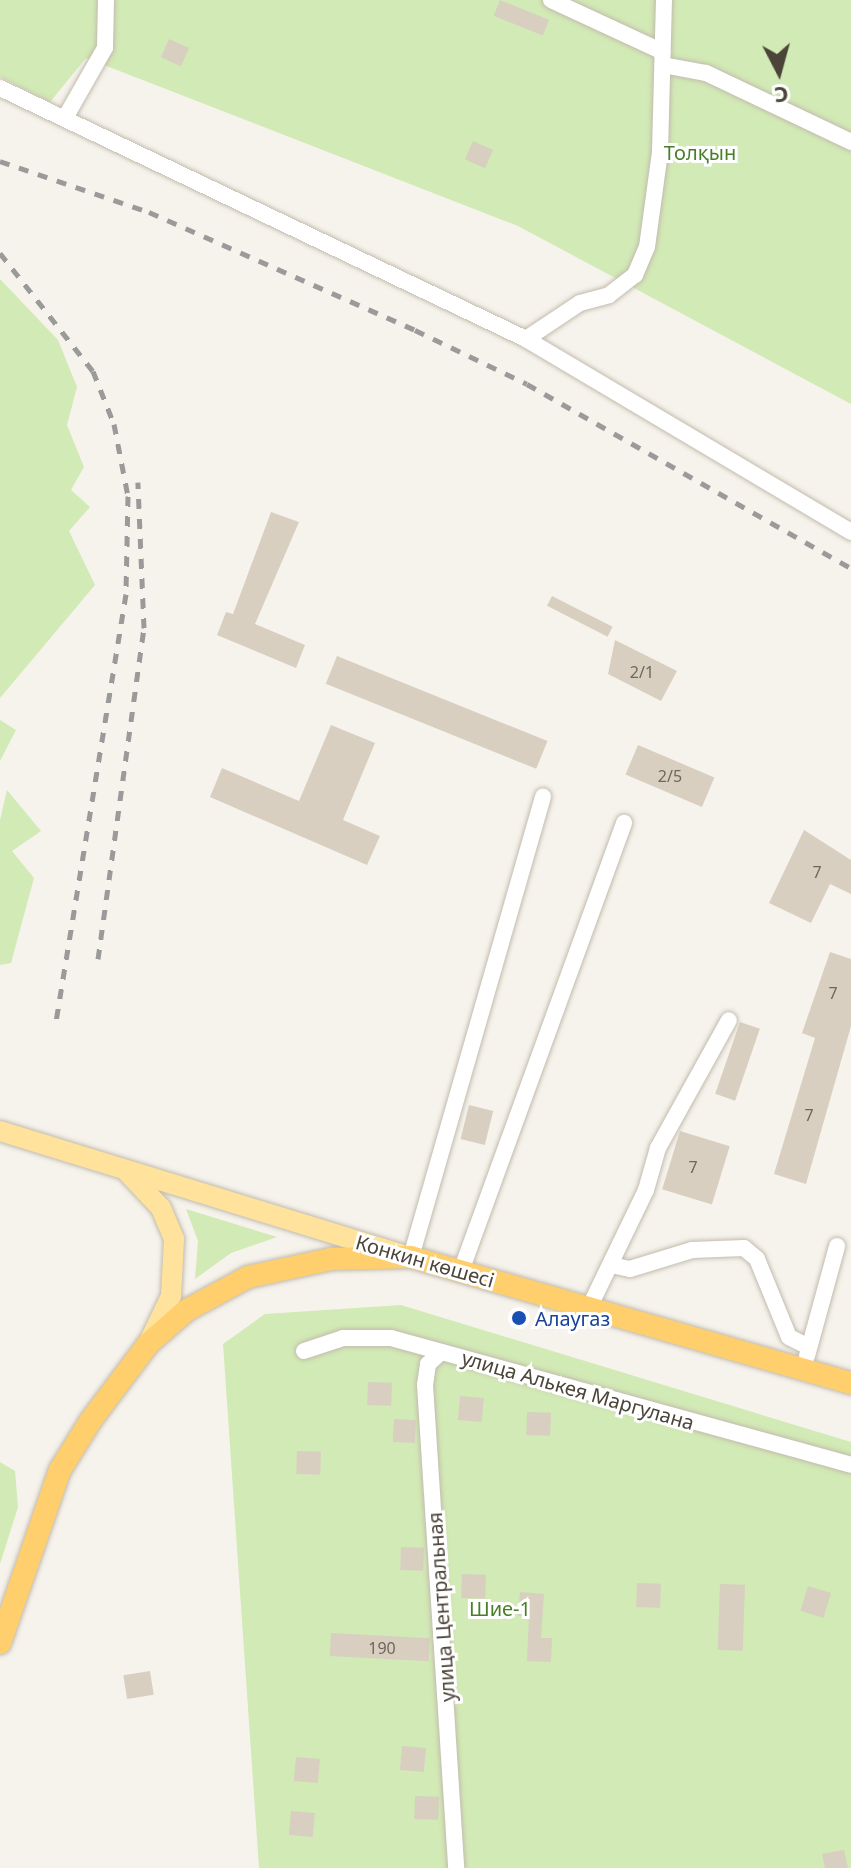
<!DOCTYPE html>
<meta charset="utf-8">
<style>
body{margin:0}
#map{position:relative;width:851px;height:1868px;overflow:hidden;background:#f6f3ec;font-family:"Noto Sans",sans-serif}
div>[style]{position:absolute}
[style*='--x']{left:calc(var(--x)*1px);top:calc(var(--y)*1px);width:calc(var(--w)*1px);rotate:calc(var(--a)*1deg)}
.green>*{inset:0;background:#d2eab5}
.building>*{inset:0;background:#d8cfc1;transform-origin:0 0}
.roads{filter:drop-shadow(0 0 2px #c2bbae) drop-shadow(0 0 2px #c2bbae)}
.minor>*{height:16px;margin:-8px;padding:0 8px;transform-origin:8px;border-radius:8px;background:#fff}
.major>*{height:20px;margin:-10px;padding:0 10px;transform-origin:10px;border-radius:10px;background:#ffe39c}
.highway>*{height:22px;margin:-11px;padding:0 11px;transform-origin:11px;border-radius:11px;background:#ffcf6e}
.rail>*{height:5px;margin-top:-2.5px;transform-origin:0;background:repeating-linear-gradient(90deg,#9a9a9a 0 10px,transparent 0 20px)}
.dots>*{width:22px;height:22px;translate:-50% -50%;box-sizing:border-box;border:4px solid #fff;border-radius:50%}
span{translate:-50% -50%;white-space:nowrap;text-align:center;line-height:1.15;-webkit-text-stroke:6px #fff;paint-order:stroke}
.number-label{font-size:16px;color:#6e675b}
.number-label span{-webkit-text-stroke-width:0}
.park-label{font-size:20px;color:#4a7f2a}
.street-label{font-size:20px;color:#4b4439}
.transit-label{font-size:20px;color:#164399}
.left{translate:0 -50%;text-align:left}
.north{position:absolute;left:739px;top:32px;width:80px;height:80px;-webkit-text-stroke:6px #fff;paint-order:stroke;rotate:174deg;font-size:22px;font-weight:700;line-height:32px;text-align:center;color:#4b4439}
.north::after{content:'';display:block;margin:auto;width:28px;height:36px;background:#4b4439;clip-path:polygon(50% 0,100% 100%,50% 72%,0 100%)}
</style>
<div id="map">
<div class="green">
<div style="clip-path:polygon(0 0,851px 0,851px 404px,518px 226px,86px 58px,50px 102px,0 77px)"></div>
<div style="clip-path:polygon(0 279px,58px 340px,77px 387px,67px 425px,84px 467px,71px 490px,90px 507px,69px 531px,95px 585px,0 698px)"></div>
<div style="clip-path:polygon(0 720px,16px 730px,0 761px)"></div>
<div style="clip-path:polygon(7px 790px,41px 831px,12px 851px,34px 878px,11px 963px,0 965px,0 820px)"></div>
<div style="clip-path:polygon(186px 1209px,277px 1237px,231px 1253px,195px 1279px,198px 1241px)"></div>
<div style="clip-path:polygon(401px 1305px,851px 1442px,851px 1868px,259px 1868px,223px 1344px,265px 1314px)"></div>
<div style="clip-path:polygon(0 1462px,15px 1471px,18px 1507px,0 1564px)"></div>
</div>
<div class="building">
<div style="left:500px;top:0;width:53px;height:17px;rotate:22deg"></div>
<div style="left:169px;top:39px;width:22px;height:20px;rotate:24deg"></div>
<div style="left:473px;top:141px;width:22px;height:20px;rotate:24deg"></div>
<div style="clip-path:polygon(271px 512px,299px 522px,255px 624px,305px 645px,296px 668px,217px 635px,226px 612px,233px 614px)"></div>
<div style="left:552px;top:596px;width:68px;height:11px;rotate:27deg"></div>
<div style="clip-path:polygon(615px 640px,677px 671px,661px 701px,608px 674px)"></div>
<div style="left:337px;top:656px;width:227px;height:30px;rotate:22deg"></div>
<div style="clip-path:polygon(331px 725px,375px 743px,343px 820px,380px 836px,367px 865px,210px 797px,222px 768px,299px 801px)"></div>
<div style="left:638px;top:745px;width:83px;height:32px;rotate:23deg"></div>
<div style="clip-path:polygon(804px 830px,851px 860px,851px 894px,830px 884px,811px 923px,769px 903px)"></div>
<div style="clip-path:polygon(830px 952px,851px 959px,851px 1026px,806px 1184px,774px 1174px,815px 1038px,802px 1033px)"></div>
<div style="left:740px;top:1022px;width:21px;height:76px;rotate:19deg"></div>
<div style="left:469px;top:1105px;width:25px;height:35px;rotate:14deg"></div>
<div style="left:680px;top:1131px;width:52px;height:61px;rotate:17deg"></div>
<div style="left:368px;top:1382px;width:24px;height:23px;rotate:2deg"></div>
<div style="left:460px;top:1396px;width:24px;height:24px;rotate:5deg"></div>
<div style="left:527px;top:1412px;width:24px;height:23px;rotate:2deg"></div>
<div style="left:394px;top:1419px;width:22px;height:23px;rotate:3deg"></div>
<div style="left:297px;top:1451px;width:24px;height:23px;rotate:2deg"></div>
<div style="left:401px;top:1547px;width:23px;height:23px;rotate:2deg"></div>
<div style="left:462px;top:1574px;width:24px;height:24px;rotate:2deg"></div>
<div style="left:637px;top:1583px;width:24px;height:24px;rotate:2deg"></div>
<div style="left:720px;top:1584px;width:25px;height:66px;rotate:2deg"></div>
<div style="left:808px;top:1586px;width:24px;height:26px;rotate:17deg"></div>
<div style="clip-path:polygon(520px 1592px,544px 1594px,541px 1638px,552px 1638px,551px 1662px,527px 1661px,529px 1616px,518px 1616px)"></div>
<div style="left:331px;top:1633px;width:99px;height:23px;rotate:3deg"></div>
<div style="left:150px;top:1671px;width:24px;height:27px;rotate:81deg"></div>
<div style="left:402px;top:1746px;width:24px;height:24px;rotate:5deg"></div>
<div style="left:296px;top:1757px;width:24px;height:24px;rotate:5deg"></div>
<div style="left:415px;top:1796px;width:24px;height:23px;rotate:2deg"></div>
<div style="left:291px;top:1811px;width:24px;height:24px;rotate:5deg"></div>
<div style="clip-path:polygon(844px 1850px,848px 1868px,825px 1868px,822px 1854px)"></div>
</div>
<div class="roads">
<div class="minor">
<div style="--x:551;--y:0;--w:123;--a:24.9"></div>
<div style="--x:663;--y:65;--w:44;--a:10.5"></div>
<div style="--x:706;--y:73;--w:161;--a:25.4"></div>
<div style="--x:0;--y:88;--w:583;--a:25.51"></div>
<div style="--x:526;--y:339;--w:378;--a:30.7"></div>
<div style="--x:65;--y:118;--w:81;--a:-60.3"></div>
<div style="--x:105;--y:48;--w:48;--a:-88.8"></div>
<div style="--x:526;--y:339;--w:65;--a:-33.7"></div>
<div style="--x:580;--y:303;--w:30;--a:-15"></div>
<div style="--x:609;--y:295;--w:33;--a:-38"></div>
<div style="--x:635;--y:275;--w:30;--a:-67"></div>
<div style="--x:647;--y:247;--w:96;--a:-82.2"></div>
<div style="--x:660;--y:152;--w:152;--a:-88.5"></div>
<div style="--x:411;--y:1257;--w:479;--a:-74"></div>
<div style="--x:611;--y:1265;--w:19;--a:12"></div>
<div style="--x:630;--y:1269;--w:65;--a:-17"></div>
<div style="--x:692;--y:1250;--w:52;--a:-2.2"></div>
<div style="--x:744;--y:1248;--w:17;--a:40"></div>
<div style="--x:757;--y:1259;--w:84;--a:67.7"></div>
<div style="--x:789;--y:1337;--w:22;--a:27"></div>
<div style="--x:461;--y:1271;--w:477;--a:-70"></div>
<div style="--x:589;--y:1308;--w:131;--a:-64.2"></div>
<div style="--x:646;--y:1190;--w:44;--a:-74.1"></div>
<div style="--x:658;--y:1148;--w:146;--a:-61"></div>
<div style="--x:304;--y:1351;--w:41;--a:-18.4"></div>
<div style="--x:343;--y:1338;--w:48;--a:0"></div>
<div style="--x:391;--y:1338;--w:477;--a:15.4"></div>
<div style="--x:441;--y:1352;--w:18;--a:137"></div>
<div style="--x:428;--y:1364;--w:21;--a:98"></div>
<div style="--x:425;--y:1385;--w:484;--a:86.3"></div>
<div style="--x:807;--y:1356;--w:114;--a:-74.7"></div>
</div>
<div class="major">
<div style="--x:0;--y:1131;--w:418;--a:17.1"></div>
<div style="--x:128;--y:1173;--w:48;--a:46.7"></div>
<div style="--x:161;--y:1208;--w:34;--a:67"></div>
<div style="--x:174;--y:1239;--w:57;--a:93"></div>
<div style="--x:171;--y:1296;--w:53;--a:115.6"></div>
</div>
<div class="highway">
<div style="--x:0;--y:1643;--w:183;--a:-70.9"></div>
<div style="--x:60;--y:1470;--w:59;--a:-58.2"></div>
<div style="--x:91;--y:1420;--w:95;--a:-53.1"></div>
<div style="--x:148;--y:1344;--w:52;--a:-41.1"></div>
<div style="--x:187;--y:1310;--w:69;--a:-28.4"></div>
<div style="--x:248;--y:1277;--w:85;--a:-12.2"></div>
<div style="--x:331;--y:1259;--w:80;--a:-1.4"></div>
<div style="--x:411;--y:1257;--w:458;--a:16"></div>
</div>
</div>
<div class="rail">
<div style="--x:0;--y:161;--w:157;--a:18.9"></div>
<div style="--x:149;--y:212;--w:291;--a:23.9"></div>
<div style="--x:415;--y:330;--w:124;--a:25.7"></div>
<div style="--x:527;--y:384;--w:373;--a:29.6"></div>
<div style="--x:0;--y:253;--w:150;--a:51.8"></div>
<div style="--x:93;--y:371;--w:57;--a:68.4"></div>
<div style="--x:114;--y:424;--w:73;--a:79"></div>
<div style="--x:128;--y:496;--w:98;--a:91.2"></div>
<div style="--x:126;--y:594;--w:433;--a:99.3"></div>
<div style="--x:98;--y:959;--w:334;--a:-82.1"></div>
<div style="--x:144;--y:628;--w:146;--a:-92.4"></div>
</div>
<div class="dots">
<div style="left:519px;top:1318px;background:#1a4fb4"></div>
</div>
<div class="number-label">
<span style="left:642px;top:672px">2/1</span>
<span style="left:670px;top:776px">2/5</span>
<span style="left:817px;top:872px">7</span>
<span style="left:833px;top:993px">7</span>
<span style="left:809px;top:1115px">7</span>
<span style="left:693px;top:1167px">7</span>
<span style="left:382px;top:1648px">190</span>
</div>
<div class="park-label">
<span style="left:700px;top:152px">Толқын</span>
<span style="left:500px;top:1608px">Шие-1</span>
</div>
<div class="street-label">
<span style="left:425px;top:1261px;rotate:16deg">Конкин көшесі</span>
<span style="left:578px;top:1390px;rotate:16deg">улица Алькея Маргулана</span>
<span style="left:441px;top:1607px;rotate:-94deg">улица Центральная</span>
</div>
<div class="transit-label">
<span class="left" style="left:535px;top:1318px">Алаугаз</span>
</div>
<div class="north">С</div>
</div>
